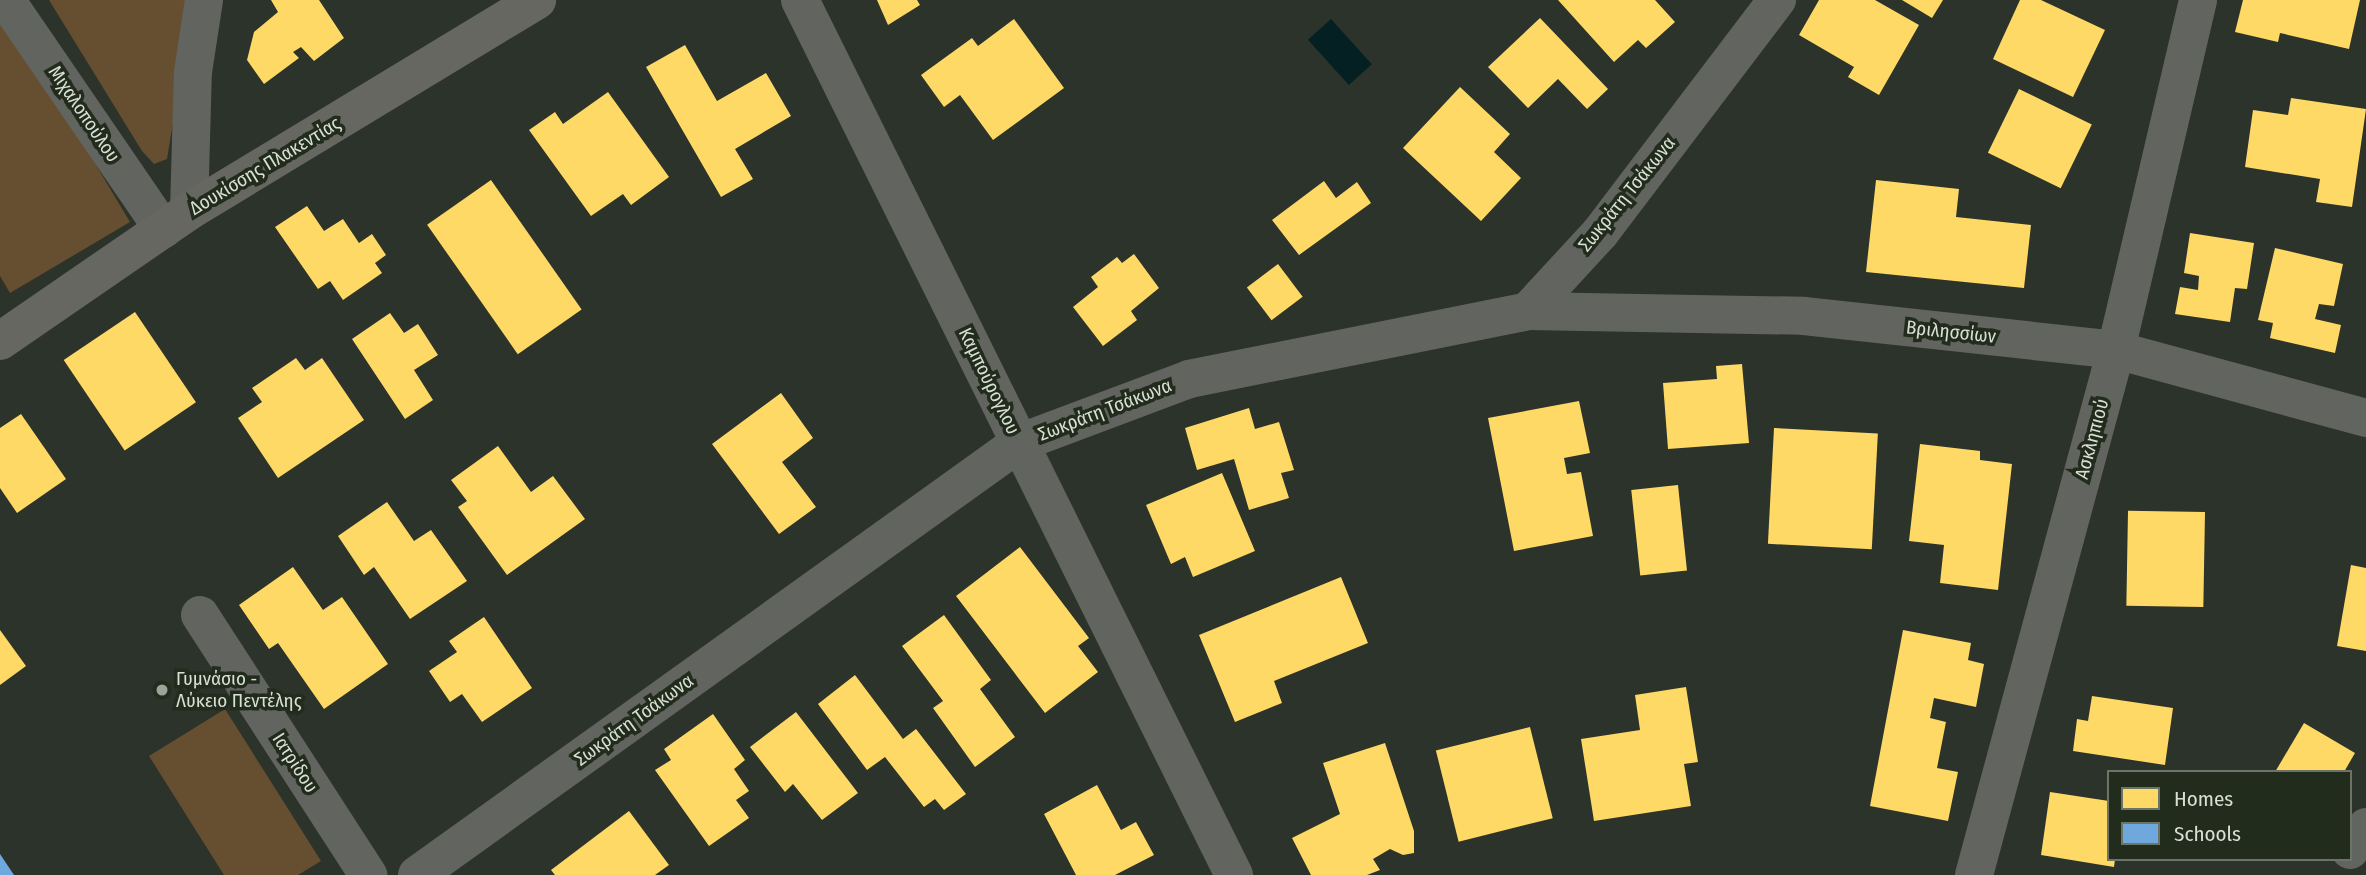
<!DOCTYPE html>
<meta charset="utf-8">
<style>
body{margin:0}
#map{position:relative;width:2366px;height:875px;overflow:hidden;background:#2c332a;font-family:"Fira Sans Condensed",sans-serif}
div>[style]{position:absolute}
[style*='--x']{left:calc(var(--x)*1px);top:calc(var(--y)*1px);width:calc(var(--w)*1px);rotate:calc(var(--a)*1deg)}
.green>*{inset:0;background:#664e31}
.water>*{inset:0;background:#042022;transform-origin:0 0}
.homes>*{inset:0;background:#ffd966;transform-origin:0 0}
.schools>*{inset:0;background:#6fa8dc}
.minor>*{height:38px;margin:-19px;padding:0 19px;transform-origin:19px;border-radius:19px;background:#626460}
.secondary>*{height:38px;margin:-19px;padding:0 19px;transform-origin:19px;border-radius:19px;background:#676762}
.dots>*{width:19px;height:19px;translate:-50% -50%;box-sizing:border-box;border:4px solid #222c1d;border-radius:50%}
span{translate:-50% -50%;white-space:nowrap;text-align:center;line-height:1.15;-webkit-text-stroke:7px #222c1d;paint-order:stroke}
.street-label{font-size:19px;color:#d8dfd5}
.poi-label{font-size:19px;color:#d8dfd5}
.left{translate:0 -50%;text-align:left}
.legend{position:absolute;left:2107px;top:770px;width:245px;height:91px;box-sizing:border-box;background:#222c1d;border:2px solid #6b7467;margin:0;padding:9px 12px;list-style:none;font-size:21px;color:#d8dfd5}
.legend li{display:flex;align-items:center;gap:14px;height:35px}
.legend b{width:35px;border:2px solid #6b7467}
</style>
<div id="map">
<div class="green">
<div style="clip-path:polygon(49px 0,193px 0,167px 159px,154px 164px,142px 151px)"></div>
<div style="clip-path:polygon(0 4px,130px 222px,10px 293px,0 276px)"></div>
<div style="clip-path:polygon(225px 709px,321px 861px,298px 875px,224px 875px,149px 756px)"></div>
</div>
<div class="water">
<div style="left:1331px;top:19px;width:61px;height:31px;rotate:48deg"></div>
</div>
<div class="homes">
<div style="clip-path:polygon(271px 0,319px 0,344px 38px,314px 61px,301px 47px,293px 52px,299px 58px,264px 84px,247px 60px,254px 32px,278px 12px)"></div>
<div style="clip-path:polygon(877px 0,917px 0,920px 5px,888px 25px)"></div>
<div style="clip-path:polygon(1558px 0,1655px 0,1675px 22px,1646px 48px,1638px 40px,1614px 62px)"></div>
<div style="clip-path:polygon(1819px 0,1875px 0,1919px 25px,1879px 95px,1848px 77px,1854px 67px,1799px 35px)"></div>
<div style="clip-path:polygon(1902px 0,1943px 0,1932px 18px)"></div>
<div style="clip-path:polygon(2020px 0,2041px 0,2105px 30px,2073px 97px,1993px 59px)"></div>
<div style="clip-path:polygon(2243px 0,2360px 0,2349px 49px,2280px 33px,2278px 42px,2235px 32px)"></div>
<div style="clip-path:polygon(1540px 18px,1608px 89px,1587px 109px,1558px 79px,1528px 108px,1488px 67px)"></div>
<div style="clip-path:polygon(1014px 19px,1064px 88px,993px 140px,960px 95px,944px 107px,921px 75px,972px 38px,978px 46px)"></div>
<div style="clip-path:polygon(685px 45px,717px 101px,766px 73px,791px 116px,735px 149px,753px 179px,721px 197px,646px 67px)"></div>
<div style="clip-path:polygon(1460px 87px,1510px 134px,1494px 152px,1521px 178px,1481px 221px,1403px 148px)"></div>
<div style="left:2019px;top:89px;width:81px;height:71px;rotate:26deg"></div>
<div style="clip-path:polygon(608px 92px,669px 177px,631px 205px,623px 194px,591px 216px,529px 130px,555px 112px,563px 124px)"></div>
<div style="clip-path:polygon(2291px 98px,2366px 109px,2352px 207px,2316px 202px,2320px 179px,2245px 167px,2253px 110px,2288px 115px)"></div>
<div style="left:491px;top:180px;width:158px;height:78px;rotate:55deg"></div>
<div style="clip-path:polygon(1876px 180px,1959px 189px,1956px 217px,2031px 225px,2024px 288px,1866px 272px)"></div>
<div style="clip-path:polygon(1324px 181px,1336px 198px,1357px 182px,1371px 203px,1299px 255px,1272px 220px)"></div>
<div style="clip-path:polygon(307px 206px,324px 231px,343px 219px,359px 243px,372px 234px,386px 255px,375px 263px,382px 273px,343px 300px,330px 281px,318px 289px,275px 227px)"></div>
<div style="clip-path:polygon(2190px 233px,2254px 243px,2247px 289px,2235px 288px,2230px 322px,2175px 314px,2180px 287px,2198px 290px,2199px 276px,2184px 273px)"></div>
<div style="clip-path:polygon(2275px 248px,2343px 264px,2334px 306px,2319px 304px,2315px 319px,2341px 325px,2335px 353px,2270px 338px,2273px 323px,2258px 320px)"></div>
<div style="clip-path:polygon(1134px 254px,1159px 288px,1131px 311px,1137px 320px,1103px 346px,1073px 307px,1098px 287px,1091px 277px,1117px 257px,1122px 263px)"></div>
<div style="left:1278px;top:264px;width:41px;height:39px;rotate:53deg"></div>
<div style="left:135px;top:312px;width:109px;height:86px;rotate:56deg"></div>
<div style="clip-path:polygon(390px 313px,404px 333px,418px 324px,438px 355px,414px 370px,433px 400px,405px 419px,352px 339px)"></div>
<div style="clip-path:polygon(296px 358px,305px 370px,322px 358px,364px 420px,278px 478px,238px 418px,262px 402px,252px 388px)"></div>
<div style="clip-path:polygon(1742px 364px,1749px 443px,1668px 449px,1663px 383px,1717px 379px,1716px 366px)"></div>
<div style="clip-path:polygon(781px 393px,813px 438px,782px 462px,816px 507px,779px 534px,712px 444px)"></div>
<div style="clip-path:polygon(1579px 401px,1590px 453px,1564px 458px,1567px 474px,1581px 472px,1593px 536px,1514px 551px,1488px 418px)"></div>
<div style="clip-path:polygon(1249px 408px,1255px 429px,1279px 422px,1294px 470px,1281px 473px,1289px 498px,1249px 510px,1234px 459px,1197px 470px,1185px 428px)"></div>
<div style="clip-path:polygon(21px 414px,66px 479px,17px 513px,0 488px,0 428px)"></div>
<div style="left:1774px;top:428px;width:104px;height:116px;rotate:3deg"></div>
<div style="clip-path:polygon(1920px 444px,1980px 451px,1980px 460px,2012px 464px,1998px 590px,1940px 583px,1944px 545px,1909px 541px)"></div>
<div style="clip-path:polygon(498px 446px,531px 492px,553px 476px,585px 519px,507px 575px,458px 507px,467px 501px,451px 480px)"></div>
<div style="clip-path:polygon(1222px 473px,1255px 551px,1193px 577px,1185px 557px,1171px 564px,1146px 505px)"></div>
<div style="left:1678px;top:485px;width:86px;height:47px;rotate:84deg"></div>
<div style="clip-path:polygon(387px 502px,414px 541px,431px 530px,467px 581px,410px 619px,374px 567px,364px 575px,338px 536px)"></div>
<div style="left:2205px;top:512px;width:95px;height:77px;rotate:91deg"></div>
<div style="clip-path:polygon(1020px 547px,1089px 638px,1078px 646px,1098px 672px,1045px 713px,956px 596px)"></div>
<div style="clip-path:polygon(2351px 565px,2366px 568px,2366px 651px,2337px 646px)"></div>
<div style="clip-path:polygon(293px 567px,323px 610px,342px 597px,388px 664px,324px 709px,278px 643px,269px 649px,239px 605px)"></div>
<div style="clip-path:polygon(1341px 577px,1368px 643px,1274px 681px,1282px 703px,1235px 722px,1199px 635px)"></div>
<div style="clip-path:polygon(944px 615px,991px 680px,980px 689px,1015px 737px,975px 767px,933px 708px,943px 701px,902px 646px)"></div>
<div style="clip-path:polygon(484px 617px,532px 688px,482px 722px,462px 694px,450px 702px,429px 671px,457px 652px,449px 641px)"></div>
<div style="clip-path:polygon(0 630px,26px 666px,0 685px)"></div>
<div style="clip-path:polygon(1903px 630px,1971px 643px,1968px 660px,1984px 664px,1976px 707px,1934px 698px,1930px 718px,1946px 722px,1937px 768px,1958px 772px,1948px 821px,1870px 806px)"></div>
<div style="clip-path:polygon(855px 675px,903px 739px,916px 729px,966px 794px,944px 810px,935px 799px,924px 807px,885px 757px,867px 770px,818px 704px)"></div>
<div style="clip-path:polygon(1686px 687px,1698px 762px,1684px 764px,1691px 806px,1594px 821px,1581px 739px,1640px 730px,1635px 695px)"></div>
<div style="clip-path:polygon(2092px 696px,2173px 708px,2165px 765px,2073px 751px,2077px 719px,2088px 721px)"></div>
<div style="clip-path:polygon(796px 712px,858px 793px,822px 820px,793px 784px,785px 792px,750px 747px)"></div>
<div style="clip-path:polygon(713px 714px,745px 760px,734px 769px,749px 791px,736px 800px,749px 818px,709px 846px,655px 770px,671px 760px,664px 749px)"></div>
<div style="clip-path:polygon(2304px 723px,2355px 753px,2344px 772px,2275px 772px)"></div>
<div style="left:1530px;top:727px;width:94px;height:97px;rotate:76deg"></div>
<div style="clip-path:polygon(1385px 743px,1414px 831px,1414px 853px,1403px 855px,1390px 849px,1373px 859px,1380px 870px,1367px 875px,1311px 875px,1292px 838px,1340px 814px,1323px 763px)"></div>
<div style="clip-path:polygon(1097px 785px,1121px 830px,1136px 822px,1154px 855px,1115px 875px,1076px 875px,1044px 814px)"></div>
<div style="clip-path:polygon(2050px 792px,2109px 801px,2109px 859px,2115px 859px,2114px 867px,2041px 855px)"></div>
<div style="clip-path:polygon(629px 811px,669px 865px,655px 875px,555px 875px,551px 870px)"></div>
</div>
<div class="schools">
<div style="clip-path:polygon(0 854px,14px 875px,0 875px)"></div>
</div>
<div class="minor">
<div style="--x:6;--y:0;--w:278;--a:55.6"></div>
<div style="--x:800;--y:0;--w:977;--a:63.62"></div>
<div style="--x:189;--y:211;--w:139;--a:-88.4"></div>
<div style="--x:193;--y:72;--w:73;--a:-81.3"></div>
<div style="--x:1528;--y:311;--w:276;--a:1"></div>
<div style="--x:1804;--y:316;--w:314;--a:6.2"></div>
<div style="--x:2116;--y:350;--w:259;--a:15.2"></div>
<div style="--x:200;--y:615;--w:310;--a:57.1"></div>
<div style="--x:2350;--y:850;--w:28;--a:-55"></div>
<div style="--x:417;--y:875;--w:741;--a:-35.66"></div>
<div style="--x:1019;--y:443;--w:182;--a:-20.6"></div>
<div style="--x:1189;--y:379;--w:346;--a:-11.3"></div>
<div style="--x:1528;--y:311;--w:106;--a:-47.3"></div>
<div style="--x:1600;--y:233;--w:293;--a:-52.8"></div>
<div style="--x:1974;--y:875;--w:544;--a:-74.86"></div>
<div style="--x:2116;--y:350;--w:359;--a:-76.8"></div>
</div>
<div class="secondary">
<div style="--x:0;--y:341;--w:229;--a:-34.5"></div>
<div style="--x:189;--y:211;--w:407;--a:-31.2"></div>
</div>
<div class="dots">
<div style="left:162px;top:690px;background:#9ca399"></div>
</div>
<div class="street-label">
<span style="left:84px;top:114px;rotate:56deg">Μιχαλοπούλου</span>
<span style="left:265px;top:166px;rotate:-31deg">Δουκίσσης Πλακεντίας</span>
<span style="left:1627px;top:194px;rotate:-51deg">Σωκράτη Τσάκωνα</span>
<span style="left:1951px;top:332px;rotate:6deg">Βριλησσίων</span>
<span style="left:989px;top:381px;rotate:64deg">Καμπούρογλου</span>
<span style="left:1105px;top:410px;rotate:-21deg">Σωκράτη Τσάκωνα</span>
<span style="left:2092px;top:439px;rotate:-75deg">Ασκληπιού</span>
<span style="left:634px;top:720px;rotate:-36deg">Σωκράτη Τσάκωνα</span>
<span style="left:295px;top:763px;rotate:57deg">Ιατρίδου</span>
</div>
<div class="poi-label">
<span class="left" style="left:176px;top:690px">Γυμνάσιο -<br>Λύκειο Πεντέλης</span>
</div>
<ul class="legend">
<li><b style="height:19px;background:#ffd966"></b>Homes</li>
<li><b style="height:19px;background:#6fa8dc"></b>Schools</li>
</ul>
</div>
